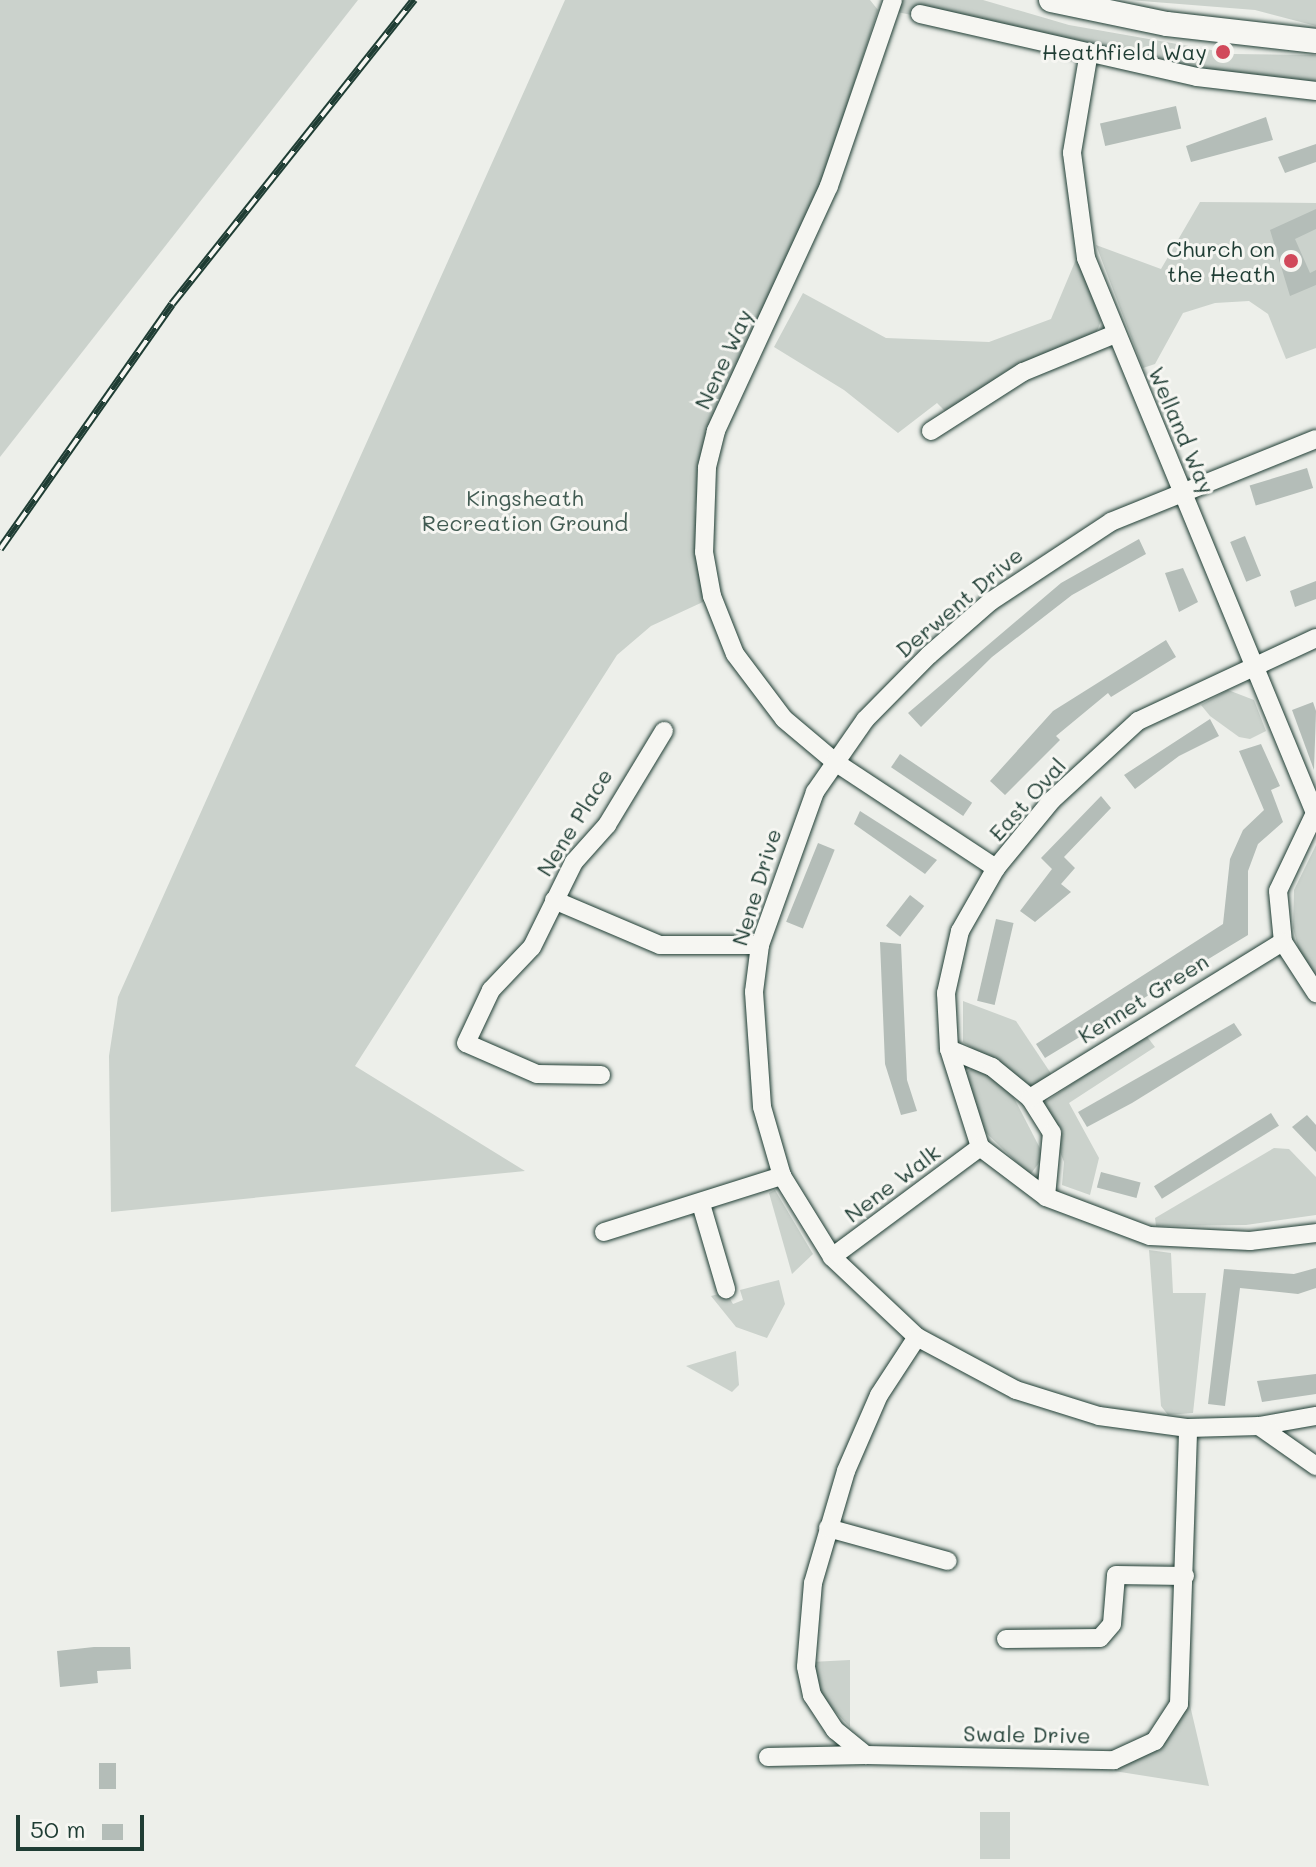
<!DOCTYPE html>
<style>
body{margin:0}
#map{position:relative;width:1316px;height:1867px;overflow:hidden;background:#edefea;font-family:Mali,sans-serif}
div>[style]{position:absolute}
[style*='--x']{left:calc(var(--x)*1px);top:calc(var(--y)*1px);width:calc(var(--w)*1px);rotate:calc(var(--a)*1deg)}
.green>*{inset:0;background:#cbd2cc;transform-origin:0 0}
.building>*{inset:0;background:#b4bdb8;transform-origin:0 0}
.roads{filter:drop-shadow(0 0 2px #1f3d34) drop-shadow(0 0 2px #1f3d34)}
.street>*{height:18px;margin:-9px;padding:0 9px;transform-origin:9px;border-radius:9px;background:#f6f6f2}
.secondary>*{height:24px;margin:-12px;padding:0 12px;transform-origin:12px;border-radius:12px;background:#f6f6f2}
.rail>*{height:8px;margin-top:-4px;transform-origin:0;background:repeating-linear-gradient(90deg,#f6f6f2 0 15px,#1f3d34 0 30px);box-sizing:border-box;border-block:2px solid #1f3d34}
.dots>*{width:22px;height:22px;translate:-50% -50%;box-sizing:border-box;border:4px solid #f6f6f2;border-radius:50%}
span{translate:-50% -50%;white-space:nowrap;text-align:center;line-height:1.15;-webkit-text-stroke:6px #f6f6f2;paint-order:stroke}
.poi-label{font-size:22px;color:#1f3d34}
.right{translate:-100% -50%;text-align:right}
.street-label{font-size:22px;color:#1f3d34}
.park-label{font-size:22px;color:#415b52}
.scale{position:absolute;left:16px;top:1815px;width:128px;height:36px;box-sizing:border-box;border:4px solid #1f3d34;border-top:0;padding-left:10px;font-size:24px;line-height:28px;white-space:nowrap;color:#1f3d34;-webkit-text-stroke:6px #f6f6f2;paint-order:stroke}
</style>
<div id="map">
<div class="green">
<div style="clip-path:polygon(0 0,358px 0,0 457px)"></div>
<div style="clip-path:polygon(565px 0,870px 0,878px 10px,822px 183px,709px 427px,695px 508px,705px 601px,651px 626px,617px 655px,355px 1066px,525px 1171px,111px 1212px,109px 1056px,118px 997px)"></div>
<div style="clip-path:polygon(902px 0,983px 0,1069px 25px,1234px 54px,1316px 55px,1316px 87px,1196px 73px,897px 12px)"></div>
<div style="clip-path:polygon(1129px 0,1316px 0,1316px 26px,1255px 10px)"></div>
<div style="clip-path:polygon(1200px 202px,1316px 203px,1316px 348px,1286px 359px,1268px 314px,1249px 301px,1215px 303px,1183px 313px,1155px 364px,1143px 368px,1096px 245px,1161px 269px)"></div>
<div style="clip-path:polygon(1077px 257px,1101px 321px,1095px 336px,1006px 371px,947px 413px,937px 403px,898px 433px,844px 390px,774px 347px,803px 293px,886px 338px,989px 342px,1051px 319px)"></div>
<div style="clip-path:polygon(1228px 690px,1254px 700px,1266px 731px,1250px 739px,1239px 737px,1210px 716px,1201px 705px)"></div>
<div style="clip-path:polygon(1316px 845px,1316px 979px,1301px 958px,1293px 928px,1294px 890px)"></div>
<div style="clip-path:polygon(963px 1001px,1016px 1021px,1052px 1075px,1030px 1087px,963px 1042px)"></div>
<div style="clip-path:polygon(1145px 1034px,1155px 1047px,1069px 1103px,1099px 1158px,1090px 1195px,1062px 1185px,1064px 1162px,1041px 1105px)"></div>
<div style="clip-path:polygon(971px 1069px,983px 1071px,1013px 1096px,1044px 1156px,1030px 1175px,979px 1126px,960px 1077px)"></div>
<div style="clip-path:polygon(1274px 1148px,1289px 1149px,1316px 1177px,1316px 1215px,1246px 1225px,1156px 1226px,1155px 1218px)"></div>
<div style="clip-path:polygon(775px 1190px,813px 1254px,792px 1274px,769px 1193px)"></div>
<div style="clip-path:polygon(1149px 1250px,1171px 1253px,1173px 1293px,1206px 1293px,1193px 1413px,1168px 1415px,1161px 1406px)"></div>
<div style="clip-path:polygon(779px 1280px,785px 1304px,767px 1338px,736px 1327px,711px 1296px,726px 1292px,733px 1304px,743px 1300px,740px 1290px)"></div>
<div style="clip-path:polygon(736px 1351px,739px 1385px,732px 1392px,686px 1366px)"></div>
<div style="clip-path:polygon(850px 1660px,850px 1727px,822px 1698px,811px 1662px)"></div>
<div style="clip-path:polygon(1183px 1700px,1189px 1701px,1209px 1786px,1114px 1771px,1140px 1757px)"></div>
<div style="left:980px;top:1812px;width:30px;height:47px"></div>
</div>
<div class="building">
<div style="left:1176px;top:106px;width:23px;height:78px;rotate:77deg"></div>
<div style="clip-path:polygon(1266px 117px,1273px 140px,1191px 162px,1186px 146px)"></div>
<div style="clip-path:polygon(1316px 144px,1316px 162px,1285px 173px,1278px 157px)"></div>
<div style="clip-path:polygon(1316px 209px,1316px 229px,1295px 239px,1310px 273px,1316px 270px,1316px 285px,1290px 296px,1270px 230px)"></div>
<div style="left:1307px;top:468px;width:21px;height:60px;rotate:73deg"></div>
<div style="left:1245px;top:536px;width:43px;height:16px;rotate:68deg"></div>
<div style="clip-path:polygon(1139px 539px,1146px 554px,1072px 595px,992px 657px,921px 727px,908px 713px,1061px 583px)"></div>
<div style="clip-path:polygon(1183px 568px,1198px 602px,1179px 612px,1165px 573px)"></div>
<div style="clip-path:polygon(1316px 581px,1316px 599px,1295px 607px,1290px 591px)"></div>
<div style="clip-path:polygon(1166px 640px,1176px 657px,1111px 697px,1108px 693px,1056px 736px,1060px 740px,1005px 795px,990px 781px,1053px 711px)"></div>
<div style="clip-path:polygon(1313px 702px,1316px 711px,1314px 770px,1292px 710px)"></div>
<div style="clip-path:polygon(1210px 719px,1219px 736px,1179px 756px,1135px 789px,1124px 775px)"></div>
<div style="clip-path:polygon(1261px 744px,1280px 786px,1271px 790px,1283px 822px,1258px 844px,1248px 871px,1248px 935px,1045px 1058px,1036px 1044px,1223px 924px,1230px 859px,1243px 830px,1264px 810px,1239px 751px)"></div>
<div style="left:900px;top:754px;width:87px;height:16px;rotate:34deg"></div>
<div style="clip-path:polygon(1101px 796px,1111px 808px,1064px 857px,1075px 868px,1061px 884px,1071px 892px,1035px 922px,1020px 911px,1052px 869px,1041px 858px)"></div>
<div style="clip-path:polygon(860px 811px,937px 860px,925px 874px,854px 824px)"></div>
<div style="left:818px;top:843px;width:18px;height:85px;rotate:22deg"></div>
<div style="left:910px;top:895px;width:18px;height:39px;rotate:38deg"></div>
<div style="left:996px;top:919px;width:18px;height:84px;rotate:13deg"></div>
<div style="clip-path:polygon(880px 942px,901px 944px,907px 1080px,917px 1111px,901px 1115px,885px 1064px)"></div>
<div style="clip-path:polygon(1234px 1023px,1242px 1035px,1132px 1103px,1087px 1127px,1078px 1112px)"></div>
<div style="left:1271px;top:1113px;width:15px;height:138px;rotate:58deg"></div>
<div style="clip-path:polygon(1307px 1115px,1316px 1125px,1316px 1152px,1292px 1127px)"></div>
<div style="left:1101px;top:1172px;width:41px;height:16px;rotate:15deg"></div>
<div style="clip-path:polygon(1316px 1268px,1316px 1288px,1298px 1294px,1240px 1288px,1225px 1406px,1208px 1404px,1224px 1269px,1294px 1274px)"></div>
<div style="clip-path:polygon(1316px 1374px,1316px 1394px,1262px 1402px,1257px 1381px)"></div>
<div style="clip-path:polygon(94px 1647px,130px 1647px,131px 1669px,97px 1671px,98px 1683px,60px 1687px,57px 1651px)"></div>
<div style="left:99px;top:1763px;width:17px;height:26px"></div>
<div style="left:102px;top:1824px;width:21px;height:16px"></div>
</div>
<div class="roads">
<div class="street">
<div style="--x:893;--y:0;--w:197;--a:109"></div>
<div style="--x:829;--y:186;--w:270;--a:114.8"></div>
<div style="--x:716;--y:431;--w:38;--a:104"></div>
<div style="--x:707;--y:468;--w:84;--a:92"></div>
<div style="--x:704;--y:552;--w:45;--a:79.7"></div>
<div style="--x:712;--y:596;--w:62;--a:68.4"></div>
<div style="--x:735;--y:654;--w:81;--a:53"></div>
<div style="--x:784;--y:719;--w:67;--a:40.1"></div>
<div style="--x:835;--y:762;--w:193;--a:33.4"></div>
<div style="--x:920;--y:14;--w:284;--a:12.8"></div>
<div style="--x:1197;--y:77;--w:120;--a:6.7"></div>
<div style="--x:1089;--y:52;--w:102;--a:99.6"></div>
<div style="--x:1072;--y:153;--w:106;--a:82.4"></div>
<div style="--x:1086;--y:258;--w:600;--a:67.58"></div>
<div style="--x:1315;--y:813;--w:86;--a:115.4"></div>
<div style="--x:1278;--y:891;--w:51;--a:84.4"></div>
<div style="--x:1283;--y:942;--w:61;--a:57.1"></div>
<div style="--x:931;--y:431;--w:109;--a:-32.7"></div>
<div style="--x:1023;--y:372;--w:100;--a:-22.4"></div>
<div style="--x:1316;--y:439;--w:221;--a:158"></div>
<div style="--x:1111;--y:522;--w:144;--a:146.6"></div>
<div style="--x:991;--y:601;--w:82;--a:138.9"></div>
<div style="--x:929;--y:655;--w:91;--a:134.6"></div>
<div style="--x:865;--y:720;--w:88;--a:124.8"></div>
<div style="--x:815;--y:792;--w:163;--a:109.8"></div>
<div style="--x:760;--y:945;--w:47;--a:97.3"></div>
<div style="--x:754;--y:992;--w:115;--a:86"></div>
<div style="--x:762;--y:1107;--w:72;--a:73.8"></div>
<div style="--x:782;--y:1176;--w:95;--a:58.3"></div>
<div style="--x:832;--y:1257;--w:117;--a:43.3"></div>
<div style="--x:917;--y:1337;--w:112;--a:28.2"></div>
<div style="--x:1016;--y:1390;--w:87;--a:17.4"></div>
<div style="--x:1099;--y:1416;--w:90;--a:7.7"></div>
<div style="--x:1188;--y:1428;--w:71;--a:-1.6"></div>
<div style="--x:1259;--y:1426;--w:58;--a:-10"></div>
<div style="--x:1316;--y:638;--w:196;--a:155"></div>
<div style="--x:1138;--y:721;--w:117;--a:137.4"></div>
<div style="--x:1052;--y:800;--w:88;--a:129.5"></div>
<div style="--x:996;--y:868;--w:73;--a:119.7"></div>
<div style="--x:960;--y:931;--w:64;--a:102.7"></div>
<div style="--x:946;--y:993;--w:56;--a:86.9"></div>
<div style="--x:949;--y:1049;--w:103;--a:72.4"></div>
<div style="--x:980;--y:1147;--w:83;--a:37.1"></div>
<div style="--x:1046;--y:1197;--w:111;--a:20.6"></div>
<div style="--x:1150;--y:1236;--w:100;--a:2.9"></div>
<div style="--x:1250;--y:1241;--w:66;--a:-6.9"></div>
<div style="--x:554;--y:900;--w:115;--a:23"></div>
<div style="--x:660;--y:945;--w:100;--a:0"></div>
<div style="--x:949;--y:1049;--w:47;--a:22.7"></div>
<div style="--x:992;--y:1067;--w:49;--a:39.2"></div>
<div style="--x:1030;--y:1098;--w:41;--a:57.8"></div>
<div style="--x:1052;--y:1133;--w:64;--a:95.4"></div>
<div style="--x:601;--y:1075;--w:64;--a:-179.1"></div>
<div style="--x:537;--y:1074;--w:77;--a:-156.4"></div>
<div style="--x:466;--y:1043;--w:59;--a:-64.7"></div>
<div style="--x:491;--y:990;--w:59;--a:-46.4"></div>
<div style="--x:532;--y:947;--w:95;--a:-63.7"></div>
<div style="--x:574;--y:862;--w:50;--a:-48.3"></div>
<div style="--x:607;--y:825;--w:110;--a:-58.8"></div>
<div style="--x:1030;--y:1098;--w:297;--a:-31.7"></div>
<div style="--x:701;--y:1204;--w:89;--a:73.6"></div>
<div style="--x:604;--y:1232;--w:187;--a:-17.5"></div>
<div style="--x:832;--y:1257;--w:184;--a:-36.6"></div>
<div style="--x:917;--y:1337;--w:69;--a:123.2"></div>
<div style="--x:879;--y:1395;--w:83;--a:113.5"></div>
<div style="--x:846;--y:1471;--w:117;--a:106.4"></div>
<div style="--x:813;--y:1583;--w:84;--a:94.8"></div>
<div style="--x:806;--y:1667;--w:29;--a:78"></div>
<div style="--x:812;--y:1695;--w:42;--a:56.7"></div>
<div style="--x:835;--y:1730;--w:40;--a:39"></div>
<div style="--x:866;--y:1755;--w:248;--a:1.2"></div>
<div style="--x:1114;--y:1760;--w:45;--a:-24.9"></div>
<div style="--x:1155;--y:1741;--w:44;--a:-57"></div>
<div style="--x:1179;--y:1704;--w:276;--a:-88.1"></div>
<div style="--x:1259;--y:1426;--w:70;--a:35.1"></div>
<div style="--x:828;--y:1528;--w:124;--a:15.4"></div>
<div style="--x:1006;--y:1639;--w:94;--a:-0.6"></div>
<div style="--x:1100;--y:1638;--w:18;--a:-49"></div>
<div style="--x:1112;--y:1624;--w:49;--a:-85.3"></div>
<div style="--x:1116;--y:1575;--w:69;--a:0.8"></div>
<div style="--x:768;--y:1757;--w:98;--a:-1.2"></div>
</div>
<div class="secondary">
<div style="--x:1051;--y:0;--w:118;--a:11.7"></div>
<div style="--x:1167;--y:24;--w:150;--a:6.5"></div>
</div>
</div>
<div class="rail">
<div style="--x:0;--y:549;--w:299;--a:-54.9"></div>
<div style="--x:172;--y:304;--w:389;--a:-51.5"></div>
</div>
<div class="dots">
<div style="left:1223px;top:52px;background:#d1495b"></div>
<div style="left:1291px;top:261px;background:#d1495b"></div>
</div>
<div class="poi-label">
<span class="right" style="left:1207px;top:52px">Heathfield Way</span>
<span class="right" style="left:1275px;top:261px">Church on<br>the Heath</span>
</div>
<div class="street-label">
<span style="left:723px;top:359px;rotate:-65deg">Nene Way</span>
<span style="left:1182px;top:430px;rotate:67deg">Welland Way</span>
<span style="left:959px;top:602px;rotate:-40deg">Derwent Drive</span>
<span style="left:1027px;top:799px;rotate:-48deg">East Oval</span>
<span style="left:574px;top:822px;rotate:-58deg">Nene Place</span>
<span style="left:756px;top:887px;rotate:-73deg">Nene Drive</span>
<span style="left:1143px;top:998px;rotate:-32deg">Kennet Green</span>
<span style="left:892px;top:1183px;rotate:-37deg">Nene Walk</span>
<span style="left:1027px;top:1734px;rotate:1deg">Swale Drive</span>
</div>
<div class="park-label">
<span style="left:525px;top:510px">Kingsheath<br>Recreation Ground</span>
</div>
<div class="scale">50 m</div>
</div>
